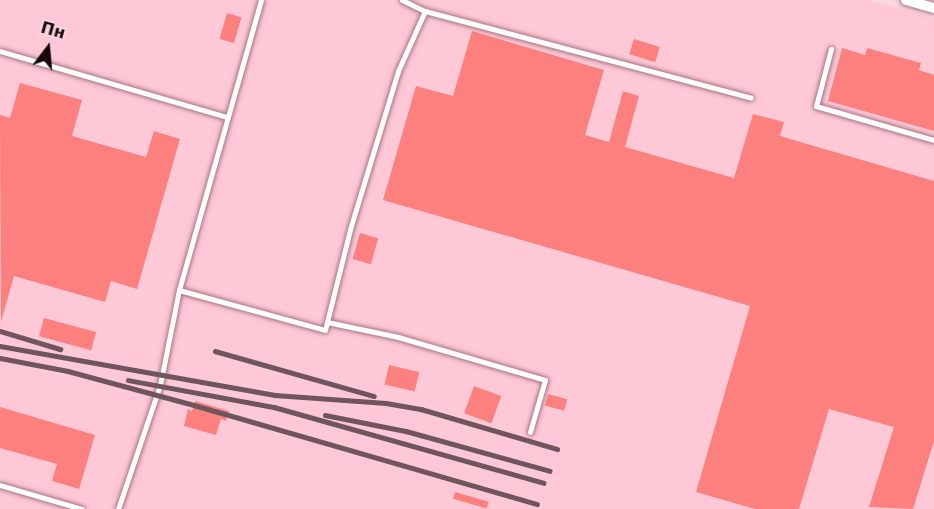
<!DOCTYPE html>
<meta charset="utf-8">
<style>
body{margin:0}
#map{position:relative;width:934px;height:509px;overflow:hidden;background:#fad6df;font-family:"DejaVu Sans",sans-serif}
div>[style]{position:absolute}
[style*='--x']{left:calc(var(--x)*1px);top:calc(var(--y)*1px);width:calc(var(--w)*1px);rotate:calc(var(--a)*1deg)}
.built>*{inset:0;background:#fec8d6}
.building>*{inset:0;background:#fc807e;transform-origin:0 0}
.roads{filter:drop-shadow(0 0 2px #a97582) drop-shadow(0 0 2px #a97582)}
.service>*{height:5px;margin:-2.5px;padding:0 2.5px;transform-origin:2.5px;border-radius:2.5px;background:#fff}
.minor>*{height:10px;margin:-5px;padding:0 5px;transform-origin:5px;border-radius:5px;background:#fff}
.rail>*{height:4.5px;margin:-2.25px;padding:0 2.25px;transform-origin:2.25px;border-radius:2.25px;background:#6f565d}
span{translate:-50% -50%;white-space:nowrap;text-align:center;line-height:1.15;-webkit-text-stroke:5px #fad6df;paint-order:stroke}
.north{position:absolute;left:18px;top:18px;width:60px;height:60px;-webkit-text-stroke:4px #fad6df;paint-order:stroke;rotate:16deg;font-size:16px;font-weight:700;line-height:24px;text-align:center;color:#18060b}
.north::after{content:'';display:block;margin:auto;width:21px;height:27px;background:#18060b;clip-path:polygon(50% 0,100% 100%,50% 72%,0 100%)}
</style>
<div id="map">
<div class="built">
<div style="clip-path:polygon(0 0,868px 0,934px 18px,934px 509px,0 509px)"></div>
</div>
<div class="building">
<div style="left:227px;top:13px;width:15px;height:27px;rotate:16deg"></div>
<div style="clip-path:polygon(472px 31px,604px 70px,585px 135px,609px 142px,623px 91px,639px 96px,625px 147px,734px 178px,753px 114px,784px 122px,780px 136px,934px 181px,934px 441px,913px 509px,869px 507px,894px 427px,829px 409px,799px 509px,755px 509px,696px 492px,750px 306px,383px 200px,416px 86px,453px 96px)"></div>
<div style="left:634px;top:39px;width:27px;height:16px;rotate:17deg"></div>
<div style="clip-path:polygon(842px 48px,865px 55px,867px 48px,921px 63px,919px 70px,934px 75px,934px 131px,828px 101px)"></div>
<div style="clip-path:polygon(20px 83px,82px 100px,72px 136px,146px 157px,154px 131px,180px 139px,137px 289px,111px 281px,105px 302px,14px 276px,1px 322px,0 115px,10px 118px)"></div>
<div style="left:360px;top:233px;width:19px;height:27px;rotate:16deg"></div>
<div style="left:44px;top:318px;width:54px;height:19px;rotate:15deg"></div>
<div style="left:389px;top:365px;width:31px;height:20px;rotate:13deg"></div>
<div style="left:474px;top:386px;width:29px;height:29px;rotate:20deg"></div>
<div style="left:548px;top:394px;width:20px;height:12px;rotate:15deg"></div>
<div style="clip-path:polygon(195px 401px,229px 411px,226px 421px,221px 419px,216px 435px,184px 426px,188px 409px,192px 411px)"></div>
<div style="clip-path:polygon(0 407px,95px 435px,79px 489px,52px 481px,57px 464px,0 448px)"></div>
<div style="left:455px;top:492px;width:35px;height:7px;rotate:16deg"></div>
</div>
<div class="roads">
<div class="service">
<div style="--x:402;--y:0;--w:25;--a:26"></div>
<div style="--x:425;--y:11;--w:337;--a:14.9"></div>
<div style="--x:831;--y:49;--w:59;--a:104.7"></div>
<div style="--x:816;--y:106;--w:123;--a:16.1"></div>
<div style="--x:0;--y:51;--w:236;--a:16.2"></div>
<div style="--x:179;--y:290;--w:151;--a:15.3"></div>
<div style="--x:325;--y:330;--w:107;--a:-76"></div>
<div style="--x:351;--y:226;--w:162;--a:-73.1"></div>
<div style="--x:398;--y:71;--w:66;--a:-65.8"></div>
<div style="--x:327;--y:322;--w:73;--a:11.9"></div>
<div style="--x:398;--y:337;--w:153;--a:16.3"></div>
<div style="--x:545;--y:380;--w:54;--a:106.1"></div>
<div style="--x:0;--y:485;--w:85;--a:16.3"></div>
<div style="--x:118;--y:509;--w:131;--a:-71.3"></div>
<div style="--x:160;--y:385;--w:97;--a:-78.7"></div>
<div style="--x:179;--y:290;--w:301;--a:-74.2"></div>
</div>
<div class="minor">
<div style="--x:906;--y:0;--w:29;--a:16"></div>
</div>
</div>
<div class="rail">
<div style="--x:0;--y:331;--w:63;--a:16.7"></div>
<div style="--x:0;--y:346;--w:279;--a:10.1"></div>
<div style="--x:275;--y:395;--w:111;--a:4.1"></div>
<div style="--x:386;--y:403;--w:36;--a:10"></div>
<div style="--x:421;--y:409;--w:142;--a:16.4"></div>
<div style="--x:215;--y:351;--w:165;--a:15.8"></div>
<div style="--x:0;--y:358;--w:69;--a:10.8"></div>
<div style="--x:68;--y:371;--w:131;--a:15.1"></div>
<div style="--x:194;--y:405;--w:357;--a:16.1"></div>
<div style="--x:128;--y:380;--w:148;--a:10.5"></div>
<div style="--x:274;--y:407;--w:280;--a:15.7"></div>
<div style="--x:325;--y:415;--w:83;--a:11.2"></div>
<div style="--x:406;--y:431;--w:149;--a:15.5"></div>
</div>
<div class="north">Пн</div>
</div>
